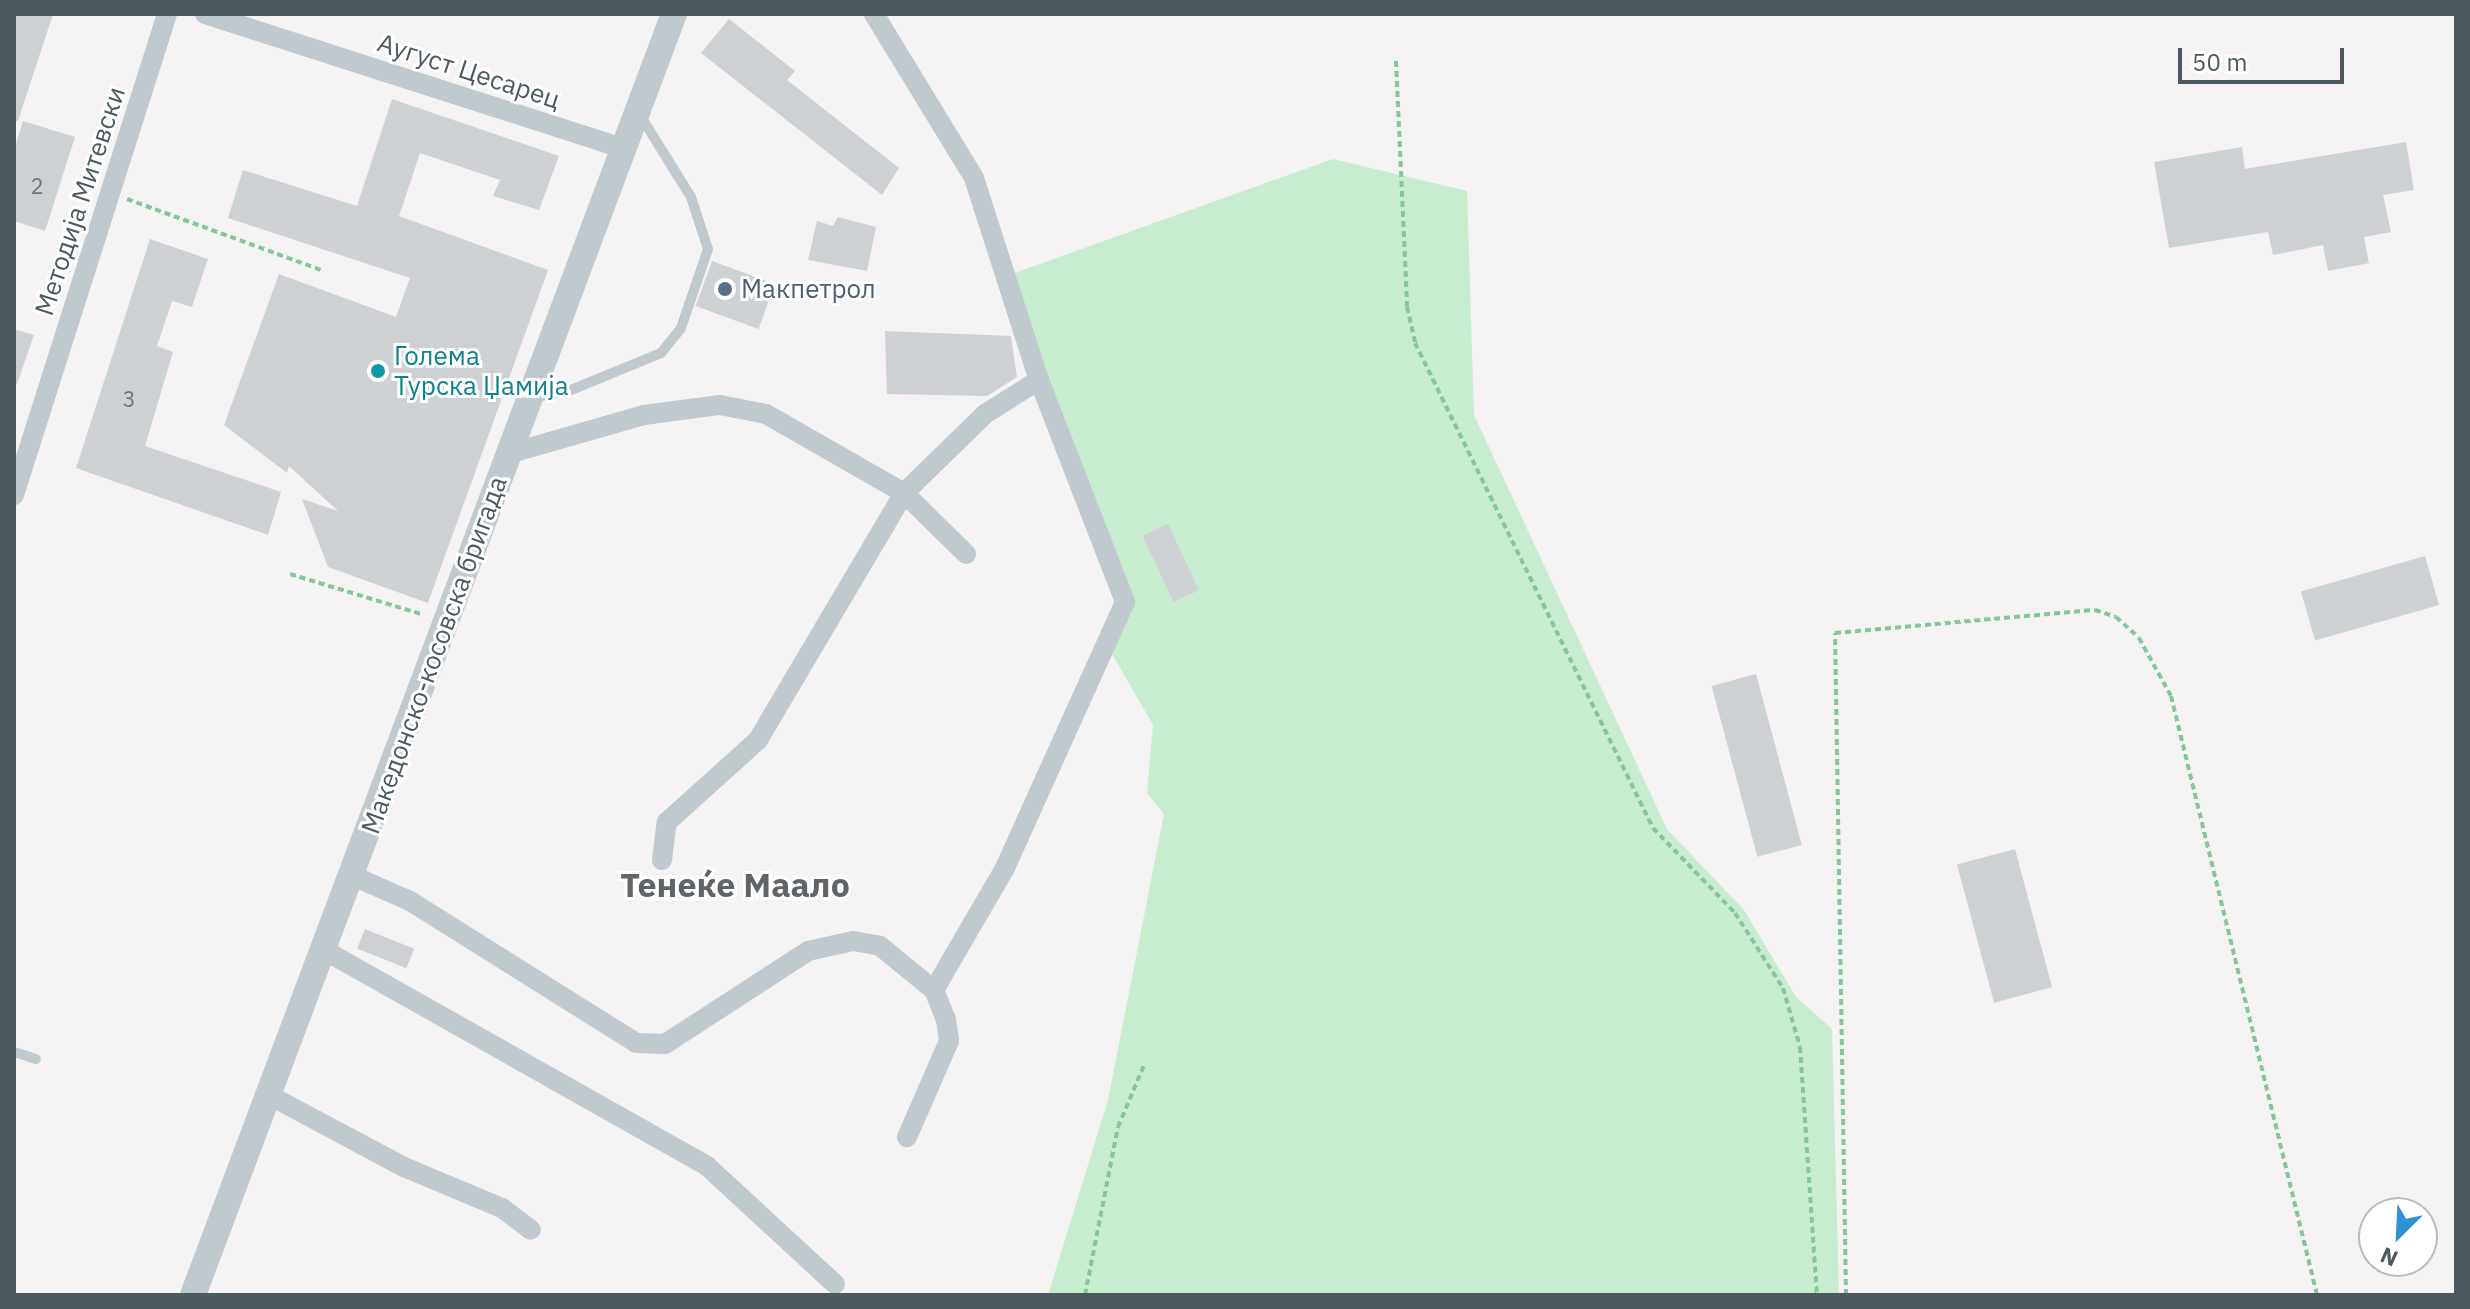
<!DOCTYPE html>
<meta charset="utf-8">
<style>
body{margin:0}
#map{position:relative;width:2470px;height:1309px;overflow:hidden;background:#f5f3f3;font-family:"IBM Plex Sans",sans-serif}
div>[style]{position:absolute}
[style*='--x']{left:calc(var(--x)*1px);top:calc(var(--y)*1px);width:calc(var(--w)*1px);rotate:calc(var(--a)*1deg)}
.green>*{inset:0;background:#c8ecd0}
.building>*{inset:0;background:#cdd1d4;transform-origin:0 0}
.path>*{height:4px;margin-top:-2px;transform-origin:0;background:repeating-linear-gradient(90deg,#83c79b 0 6px,transparent 0 10px)}
.service>*{height:10px;margin:-5px;padding:0 5px;transform-origin:5px;border-radius:5px;background:#c0c9cd}
.minor>*{height:20px;margin:-10px;padding:0 10px;transform-origin:10px;border-radius:10px;background:#c0c9cd}
.tertiary>*{height:26px;margin:-13px;padding:0 13px;transform-origin:13px;border-radius:13px;background:#c0c9cd}
.dots>*{width:22px;height:22px;translate:-50% -50%;box-sizing:border-box;border:4px solid #fff;border-radius:50%}
span{translate:-50% -50%;white-space:nowrap;text-align:center;line-height:1.15;-webkit-text-stroke:6px #fff;paint-order:stroke}
.number-label{font-size:22px;color:#6c777c}
.number-label span{-webkit-text-stroke-width:0}
.street-label{font-size:26px;color:#4c595e}
.service-label{font-size:26px;color:#4e5e75}
.left{translate:0 -50%;text-align:left}
.culture-label{font-size:26px;color:#0d838f}
.district-label{font-size:34px;color:#606467;font-weight:700}
.frame{position:absolute;inset:0;border:16px solid #4c595e;pointer-events:none}
.north{position:absolute;left:2358px;top:1197px;width:80px;height:80px;box-sizing:border-box;background:#fff;border:2px solid #b7bdbf;border-radius:50%;rotate:204deg;font-size:22px;font-weight:700;line-height:32px;text-align:center;color:#4c595e}
.north::after{content:'';display:block;margin:auto;width:28px;height:36px;background:#2f90d2;clip-path:polygon(50% 0,100% 100%,50% 72%,0 100%)}
.scale{position:absolute;left:2178px;top:48px;width:166px;height:36px;box-sizing:border-box;border:4px solid #4c595e;border-top:0;padding-left:10px;font-size:24px;line-height:28px;white-space:nowrap;color:#4c595e;-webkit-text-stroke:6px #fff;paint-order:stroke}
</style>
<div id="map">
<div class="green">
<div style="clip-path:polygon(1333px 159px,1467px 191px,1474px 415px,1667px 829px,1744px 910px,1796px 997px,1832px 1029px,1839px 1295px,1048px 1295px,1108px 1100px,1164px 814px,1147px 793px,1153px 725px,1108px 647px,1124px 614px,1009px 275px)"></div>
</div>
<div class="building">
<div style="clip-path:polygon(14px 14px,53px 14px,18px 121px,14px 121px)"></div>
<div style="clip-path:polygon(729px 19px,795px 71px,787px 80px,899px 168px,882px 195px,701px 53px)"></div>
<div style="clip-path:polygon(392px 99px,559px 156px,539px 210px,493px 196px,500px 180px,420px 153px,399px 216px,548px 270px,428px 603px,328px 567px,302px 499px,338px 511px,289px 466px,287px 473px,224px 425px,279px 274px,396px 317px,410px 278px,228px 218px,243px 170px,357px 206px)"></div>
<div style="clip-path:polygon(23px 121px,75px 137px,45px 231px,14px 221px,14px 150px)"></div>
<div style="clip-path:polygon(2406px 142px,2414px 190px,2383px 195px,2391px 232px,2364px 237px,2369px 263px,2328px 271px,2323px 245px,2273px 255px,2268px 232px,2169px 248px,2154px 162px,2242px 147px,2245px 169px)"></div>
<div style="clip-path:polygon(838px 217px,876px 227px,867px 271px,808px 260px,817px 221px,833px 226px)"></div>
<div style="clip-path:polygon(150px 239px,208px 259px,192px 307px,172px 301px,157px 346px,173px 352px,145px 446px,281px 492px,268px 535px,76px 468px)"></div>
<div style="left:712px;top:261px;width:67px;height:48px;rotate:20deg"></div>
<div style="clip-path:polygon(14px 329px,34px 335px,17px 384px,14px 384px)"></div>
<div style="clip-path:polygon(885px 331px,1011px 336px,1017px 377px,987px 396px,887px 394px)"></div>
<div style="left:1168px;top:524px;width:73px;height:28px;rotate:65deg"></div>
<div style="left:2425px;top:556px;width:51px;height:129px;rotate:74deg"></div>
<div style="left:1756px;top:674px;width:177px;height:46px;rotate:75deg"></div>
<div style="left:2015px;top:849px;width:143px;height:60px;rotate:75deg"></div>
<div style="left:365px;top:929px;width:53px;height:21px;rotate:22deg"></div>
</div>
<div class="path">
<div style="--x:1396;--y:61;--w:246;--a:87.4"></div>
<div style="--x:1407;--y:307;--w:37;--a:77"></div>
<div style="--x:1415;--y:343;--w:540;--a:63.86"></div>
<div style="--x:1653;--y:828;--w:118;--a:46"></div>
<div style="--x:1735;--y:913;--w:89;--a:57.4"></div>
<div style="--x:1783;--y:988;--w:61;--a:73.9"></div>
<div style="--x:1800;--y:1047;--w:249;--a:86.1"></div>
<div style="--x:127;--y:199;--w:207;--a:20.1"></div>
<div style="--x:290;--y:574;--w:140;--a:17"></div>
<div style="--x:1085;--y:1295;--w:171;--a:-78.9"></div>
<div style="--x:1118;--y:1127;--w:67;--a:-67.2"></div>
<div style="--x:1846;--y:1295;--w:662;--a:-90.95"></div>
<div style="--x:1835;--y:633;--w:261;--a:-5.1"></div>
<div style="--x:2095;--y:610;--w:22;--a:18"></div>
<div style="--x:2116;--y:617;--w:31;--a:42"></div>
<div style="--x:2139;--y:638;--w:66;--a:61.1"></div>
<div style="--x:2171;--y:696;--w:617;--a:76.3"></div>
</div>
<div class="service">
<div style="--x:532;--y:398;--w:40;--a:-12"></div>
<div style="--x:571;--y:390;--w:97;--a:-22.3"></div>
<div style="--x:661;--y:353;--w:32;--a:-51"></div>
<div style="--x:681;--y:328;--w:83;--a:-71.1"></div>
<div style="--x:708;--y:249;--w:55;--a:-108.1"></div>
<div style="--x:691;--y:197;--w:97;--a:-121.9"></div>
<div style="--x:14;--y:1052;--w:23;--a:18"></div>
</div>
<div class="minor">
<div style="--x:205;--y:14;--w:442;--a:17.8"></div>
<div style="--x:874;--y:14;--w:192;--a:58.6"></div>
<div style="--x:974;--y:178;--w:212;--a:72.2"></div>
<div style="--x:1039;--y:380;--w:238;--a:68.8"></div>
<div style="--x:1125;--y:602;--w:292;--a:114.3"></div>
<div style="--x:1005;--y:868;--w:141;--a:120.2"></div>
<div style="--x:508;--y:454;--w:141;--a:-16"></div>
<div style="--x:644;--y:415;--w:77;--a:-7.5"></div>
<div style="--x:720;--y:405;--w:47;--a:11.1"></div>
<div style="--x:766;--y:414;--w:159;--a:29.8"></div>
<div style="--x:904;--y:493;--w:87;--a:44.5"></div>
<div style="--x:14;--y:495;--w:505;--a:-72.35"></div>
<div style="--x:662;--y:860;--w:38;--a:-83"></div>
<div style="--x:667;--y:822;--w:122;--a:-42"></div>
<div style="--x:758;--y:740;--w:287;--a:-59.4"></div>
<div style="--x:904;--y:493;--w:113;--a:-44.3"></div>
<div style="--x:985;--y:414;--w:64;--a:-32.2"></div>
<div style="--x:353;--y:876;--w:62;--a:23.7"></div>
<div style="--x:410;--y:901;--w:267;--a:32.1"></div>
<div style="--x:636;--y:1043;--w:29;--a:2"></div>
<div style="--x:665;--y:1044;--w:171;--a:-33"></div>
<div style="--x:808;--y:951;--w:46;--a:-12.5"></div>
<div style="--x:853;--y:941;--w:27;--a:10"></div>
<div style="--x:880;--y:946;--w:70;--a:39.2"></div>
<div style="--x:934;--y:990;--w:31;--a:68"></div>
<div style="--x:946;--y:1019;--w:22;--a:82"></div>
<div style="--x:949;--y:1041;--w:105;--a:113.6"></div>
<div style="--x:324;--y:950;--w:440;--a:29.4"></div>
<div style="--x:707;--y:1166;--w:174;--a:42.7"></div>
<div style="--x:269;--y:1095;--w:153;--a:28.1"></div>
<div style="--x:404;--y:1167;--w:106;--a:22.7"></div>
<div style="--x:502;--y:1208;--w:36;--a:37"></div>
</div>
<div class="tertiary">
<div style="--x:193;--y:1295;--w:1368;--a:-69.42"></div>
</div>
<div class="dots">
<div style="left:725px;top:289px;background:#5c6f8a"></div>
<div style="left:378px;top:371px;background:#0f9aa8"></div>
</div>
<div class="number-label">
<span style="left:37px;top:186px">2</span>
<span style="left:129px;top:399px">3</span>
</div>
<div class="street-label">
<span style="left:469px;top:71px;rotate:18deg">Аугуст Цесарец</span>
<span style="left:80px;top:201px;rotate:-72deg">Методија Митевски</span>
<span style="left:434px;top:655px;rotate:-70deg">Македонско-косовска бригада</span>
</div>
<div class="service-label">
<span class="left" style="left:741px;top:289px">Макпетрол</span>
</div>
<div class="culture-label">
<span class="left" style="left:394px;top:371px">Голема<br>Турска Џамија</span>
</div>
<div class="district-label">
<span style="left:735px;top:885px">Тенеќе Маало</span>
</div>
<div class="frame"></div>
<div class="north">N</div>
<div class="scale">50 m</div>
</div>
